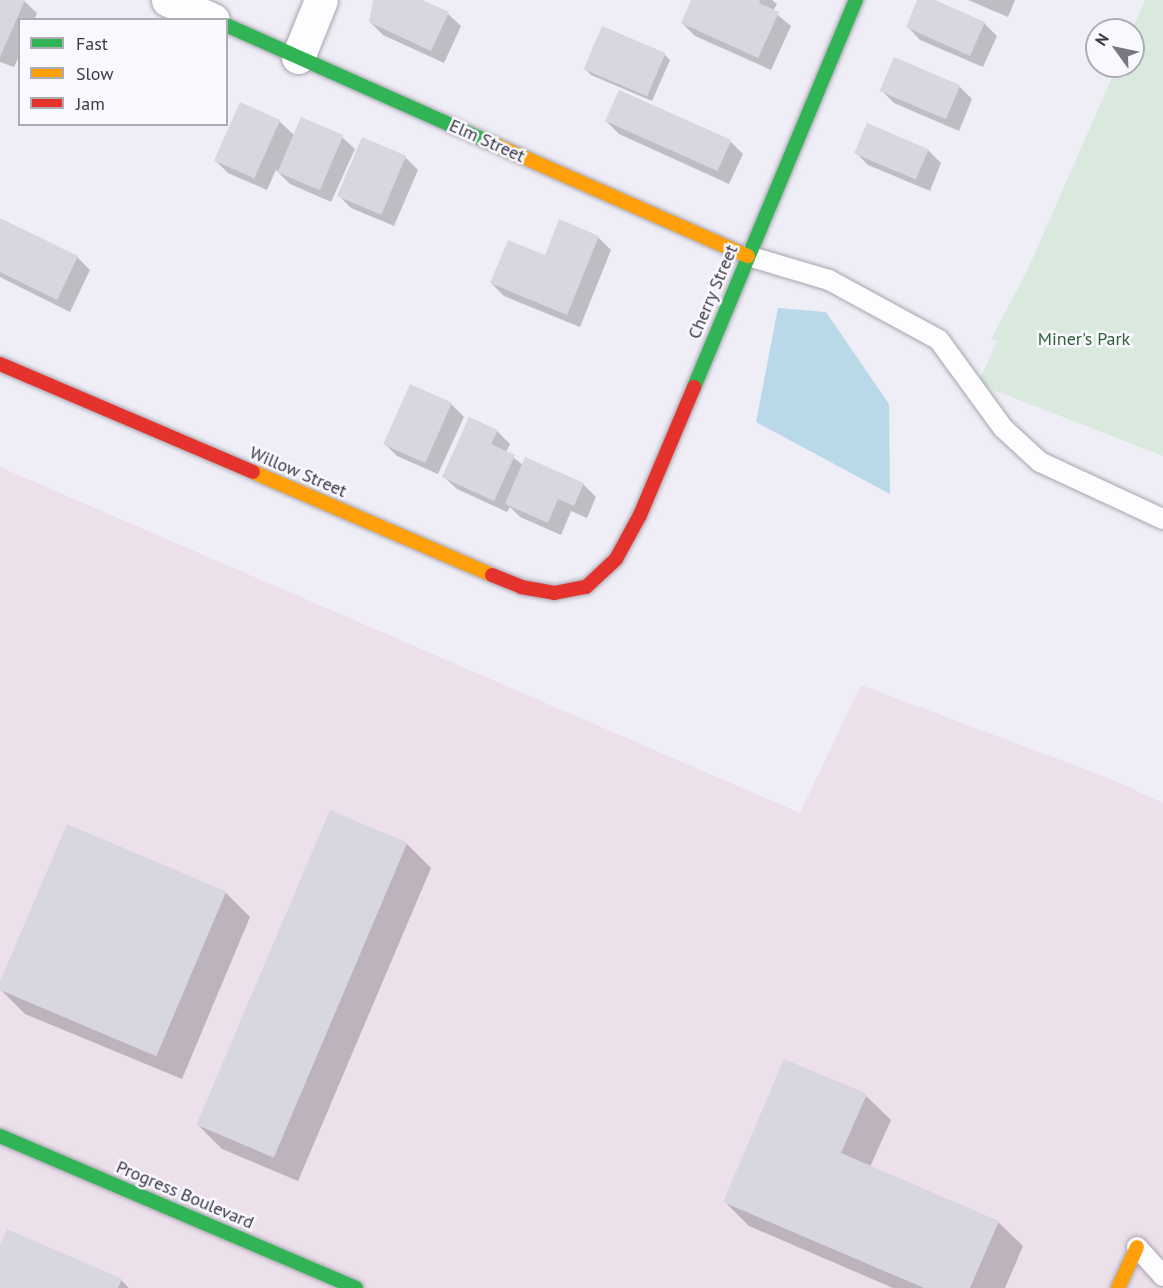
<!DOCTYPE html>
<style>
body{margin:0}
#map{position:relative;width:1163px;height:1288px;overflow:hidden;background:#efedf6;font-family:"PT Sans",sans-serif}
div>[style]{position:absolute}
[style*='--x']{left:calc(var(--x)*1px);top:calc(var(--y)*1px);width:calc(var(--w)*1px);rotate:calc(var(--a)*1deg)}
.industrial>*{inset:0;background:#ece0eb}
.green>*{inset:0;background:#dae9de}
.water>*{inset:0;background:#b9d9e9}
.shadow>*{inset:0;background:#0003}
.building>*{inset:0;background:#d8d6e0;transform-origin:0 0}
.roads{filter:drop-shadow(0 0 2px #a7a5ae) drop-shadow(0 0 2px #a7a5ae)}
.lane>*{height:20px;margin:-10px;padding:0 10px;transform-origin:10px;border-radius:10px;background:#fdfcfe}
.street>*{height:33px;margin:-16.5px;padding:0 16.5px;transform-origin:16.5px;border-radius:16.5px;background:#fdfcfe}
.fast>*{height:14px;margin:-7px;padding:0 7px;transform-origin:7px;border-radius:7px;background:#30b455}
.slow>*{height:14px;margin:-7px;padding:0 7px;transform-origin:7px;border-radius:7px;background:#ff9f0a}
.jam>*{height:14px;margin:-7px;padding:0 7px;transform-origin:7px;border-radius:7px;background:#e5322d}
span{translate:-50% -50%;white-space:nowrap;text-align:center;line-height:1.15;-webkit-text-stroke:5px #f9f8fe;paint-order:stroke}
.street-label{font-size:18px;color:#3a3944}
.park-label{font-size:18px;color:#2e5f36}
.legend{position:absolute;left:18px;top:18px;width:210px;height:108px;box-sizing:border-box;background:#f9f8fe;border:2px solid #adacb4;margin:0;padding:8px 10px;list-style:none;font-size:18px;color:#3a3944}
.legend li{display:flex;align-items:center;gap:12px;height:30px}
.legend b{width:30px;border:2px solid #adacb4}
.north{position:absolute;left:1085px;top:18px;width:60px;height:60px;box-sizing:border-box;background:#f9f8fe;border:2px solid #adacb4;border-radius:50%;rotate:303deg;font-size:16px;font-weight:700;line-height:24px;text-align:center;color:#3a3944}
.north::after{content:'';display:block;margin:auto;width:21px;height:27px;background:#797882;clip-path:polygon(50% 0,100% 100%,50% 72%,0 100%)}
</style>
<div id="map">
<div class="industrial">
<div style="clip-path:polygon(0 467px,800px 813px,861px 685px,1111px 779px,1163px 803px,1163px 1288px,0 1288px)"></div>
</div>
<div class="green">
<div style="clip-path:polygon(1145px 0,1163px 0,1163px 456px,978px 384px,997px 341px,991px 339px,1028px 269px,1117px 66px,1133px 66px,1132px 30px)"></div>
</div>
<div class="water">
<div style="clip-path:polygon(778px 308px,826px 312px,889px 404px,890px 494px,756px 422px)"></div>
</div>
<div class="shadow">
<div style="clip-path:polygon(0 0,23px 0,37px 13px,34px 20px,20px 20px,20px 54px,14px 67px,0 62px)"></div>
<div style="clip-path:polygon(375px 0,418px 0,448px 14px,461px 26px,444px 63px,383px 35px,370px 22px)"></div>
<div style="clip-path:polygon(693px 0,772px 0,777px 4px,773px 11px,791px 26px,771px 70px,695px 36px,682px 23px)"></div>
<div style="clip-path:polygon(919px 0,931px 0,984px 23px,997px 36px,983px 67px,920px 40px,908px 27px)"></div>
<div style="clip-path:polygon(968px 0,1015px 0,1008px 17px)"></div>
<div style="clip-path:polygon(664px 54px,670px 60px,652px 101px,591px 75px,585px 69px)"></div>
<div style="clip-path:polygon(959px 86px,972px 99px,959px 131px,894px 103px,881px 90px)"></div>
<div style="clip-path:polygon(279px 121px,294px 135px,342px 137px,355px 149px,331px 202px,290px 184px,276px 170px,267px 190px,228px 173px,215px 160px)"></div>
<div style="clip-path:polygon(606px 121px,730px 141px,743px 154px,729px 184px,619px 134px)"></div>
<div style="clip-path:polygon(363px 139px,405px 157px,418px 170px,394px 226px,351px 208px,338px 195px)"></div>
<div style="clip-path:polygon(928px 150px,941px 163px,930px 191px,868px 165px,856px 153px)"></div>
<div style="clip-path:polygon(0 219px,77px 257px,90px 270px,70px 312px,0 277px)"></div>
<div style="clip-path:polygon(598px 237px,611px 250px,580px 327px,504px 296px,491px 283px,546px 257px)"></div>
<div style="clip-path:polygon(451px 404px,464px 417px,438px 474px,397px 456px,384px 443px)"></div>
<div style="clip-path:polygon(497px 431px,510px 444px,506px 452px,523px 465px,583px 484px,596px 497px,587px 518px,571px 511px,561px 535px,520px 517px,510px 507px,507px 512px,457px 489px,444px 477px)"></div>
<div style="clip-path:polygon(68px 826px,225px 892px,250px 917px,182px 1079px,25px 1014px,0 989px)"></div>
<div style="clip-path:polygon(407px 844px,431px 868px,298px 1181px,222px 1149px,198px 1125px)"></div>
<div style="clip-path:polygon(866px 1096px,891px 1120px,870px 1167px,998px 1222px,1023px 1246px,1005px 1288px,893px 1288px,749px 1226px,725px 1202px)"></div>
<div style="clip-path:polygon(0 1249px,121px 1280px,129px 1288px,0 1288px)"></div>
</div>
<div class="building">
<div style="clip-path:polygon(0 0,25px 0,0 57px)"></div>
<div style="clip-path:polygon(373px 0,422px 0,449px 12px,431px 51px,369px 22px)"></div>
<div style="clip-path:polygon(691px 0,760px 0,759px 3px,779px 12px,758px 58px,681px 23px)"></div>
<div style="clip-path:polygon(917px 0,935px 0,985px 22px,970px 56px,906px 27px)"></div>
<div style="left:602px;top:26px;width:69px;height:47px;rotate:23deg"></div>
<div style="left:894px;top:57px;width:72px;height:37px;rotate:23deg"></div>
<div style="left:619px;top:90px;width:123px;height:34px;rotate:24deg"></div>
<div style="left:240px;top:102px;width:44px;height:64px;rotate:24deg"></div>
<div style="left:301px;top:117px;width:46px;height:60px;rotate:23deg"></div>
<div style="left:867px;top:123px;width:67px;height:33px;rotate:23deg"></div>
<div style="left:362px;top:137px;width:48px;height:64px;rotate:23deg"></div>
<div style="clip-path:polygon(0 218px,78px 256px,57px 300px,0 272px)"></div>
<div style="clip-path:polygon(559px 219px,599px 236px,567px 315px,490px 283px,508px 240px,545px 255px)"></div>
<div style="left:410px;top:384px;width:46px;height:66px;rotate:24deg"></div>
<div style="clip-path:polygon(469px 417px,498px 430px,491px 444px,515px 455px,494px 501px,442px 477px)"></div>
<div style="clip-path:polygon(525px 457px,584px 483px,574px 506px,558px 499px,548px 523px,505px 504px)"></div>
<div style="left:330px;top:810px;width:84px;height:342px;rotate:23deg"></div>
<div style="left:67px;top:824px;width:173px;height:179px;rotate:23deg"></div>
<div style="clip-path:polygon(784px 1059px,867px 1094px,841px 1153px,999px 1221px,970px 1288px,924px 1288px,723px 1202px)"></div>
<div style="clip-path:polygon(7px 1229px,122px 1279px,118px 1288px,0 1288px,0 1245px)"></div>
</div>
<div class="roads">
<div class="lane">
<div style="--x:748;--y:256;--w:84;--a:16.5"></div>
<div style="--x:829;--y:280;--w:125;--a:28.6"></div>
<div style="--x:939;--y:340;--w:109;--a:54"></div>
<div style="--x:1003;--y:428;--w:50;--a:42.6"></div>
<div style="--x:1040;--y:462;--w:136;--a:24.9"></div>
<div style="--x:1137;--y:1247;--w:39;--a:48"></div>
</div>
<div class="street">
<div style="--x:168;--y:0;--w:49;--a:24"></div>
<div style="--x:298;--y:57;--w:61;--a:-68"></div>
</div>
<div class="fast">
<div style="--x:226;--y:25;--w:288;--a:24"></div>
<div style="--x:694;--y:387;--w:420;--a:-67.3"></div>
<div style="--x:0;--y:1136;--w:387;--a:23.1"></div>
</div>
<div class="slow">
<div style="--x:489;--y:142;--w:283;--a:23.8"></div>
<div style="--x:253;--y:472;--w:260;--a:23.3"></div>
<div style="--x:1118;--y:1288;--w:45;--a:-65.1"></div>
</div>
<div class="jam">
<div style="--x:0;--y:364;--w:275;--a:23.1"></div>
<div style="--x:492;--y:575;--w:31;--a:22"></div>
<div style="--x:521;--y:587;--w:34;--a:10"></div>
<div style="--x:554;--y:593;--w:33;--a:-11"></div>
<div style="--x:586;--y:587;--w:41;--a:-43"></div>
<div style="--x:616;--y:559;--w:50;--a:-61.4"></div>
<div style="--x:640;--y:515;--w:139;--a:-67.1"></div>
</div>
</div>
<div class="street-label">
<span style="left:487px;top:141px;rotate:24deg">Elm Street</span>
<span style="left:713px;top:292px;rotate:-67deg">Cherry Street</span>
<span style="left:298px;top:472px;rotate:23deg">Willow Street</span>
<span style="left:185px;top:1195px;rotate:23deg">Progress Boulevard</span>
</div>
<div class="park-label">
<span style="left:1084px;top:339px">Miner's Park</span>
</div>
<ul class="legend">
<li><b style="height:8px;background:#30b455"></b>Fast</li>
<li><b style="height:8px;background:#ff9f0a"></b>Slow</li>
<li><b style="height:8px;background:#e5322d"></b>Jam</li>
</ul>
<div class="north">N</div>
</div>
